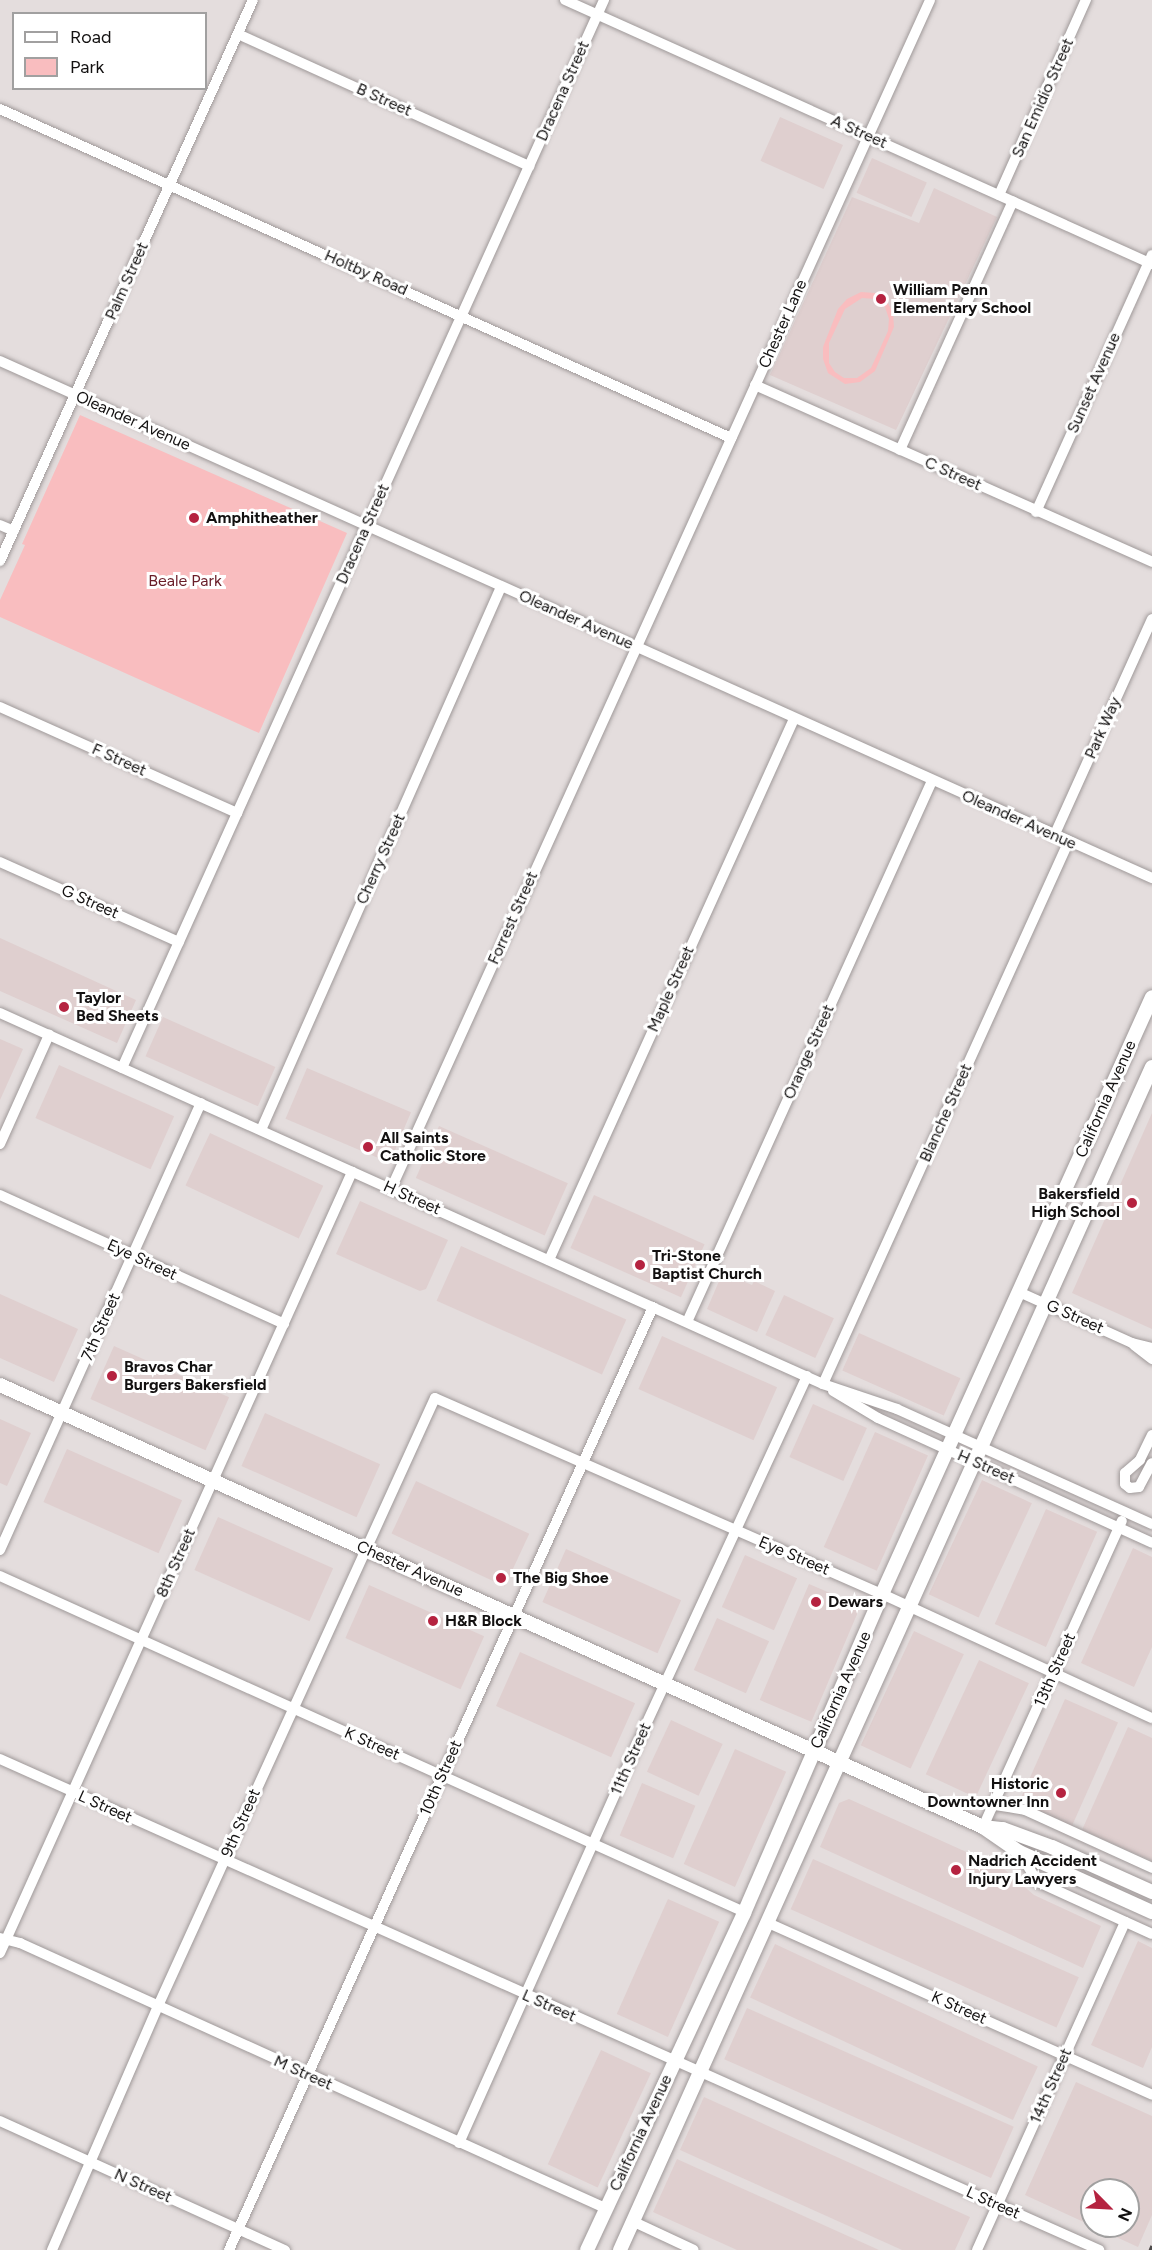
<!DOCTYPE html>
<style>
body{margin:0}
#map{position:relative;width:1152px;height:2250px;overflow:hidden;background:#e4dddd;font-family:Figtree,sans-serif}
div>[style]{position:absolute}
[style*='--x']{left:calc(var(--x)*1px);top:calc(var(--y)*1px);width:calc(var(--w)*1px);rotate:calc(var(--a)*1deg)}
.built>*{inset:0;background:#dfcfcf;transform-origin:0 0}
.green>*{inset:0;background:#f9bdbf}
.roads{filter:drop-shadow(0 0 2px #9f9999) drop-shadow(0 0 2px #9f9999)}
.minor>*{height:10px;margin:-5px;padding:0 5px;transform-origin:5px;border-radius:5px;background:#fff}
.major>*{height:14px;margin:-7px;padding:0 7px;transform-origin:7px;border-radius:7px;background:#fff}
.rail>*{height:3px;margin-top:-1.5px;transform-origin:0;background:repeating-linear-gradient(90deg,#4e4a4a 0 9px,transparent 0 13.5px)}
.dots>*{width:16px;height:16px;translate:-50% -50%;box-sizing:border-box;border:3px solid #fff;border-radius:50%}
span{translate:-50% -50%;white-space:nowrap;text-align:center;line-height:1.15;-webkit-text-stroke:6px #fff;paint-order:stroke}
.street-label{font-size:16px;color:#131111}
.poi-label{font-size:16px;color:#131111;font-weight:700}
.left{translate:0 -50%;text-align:left}
.right{translate:-100% -50%;text-align:right}
.park-label{font-size:16px;color:#691d28}
.legend{position:absolute;left:12px;top:12px;width:195px;height:78px;box-sizing:border-box;background:#fff;border:2px solid #a1a0a0;margin:0;padding:8px 10px;list-style:none;font-size:18px;color:#131111}
.legend li{display:flex;align-items:center;gap:12px;height:30px}
.legend b{width:30px;border:2px solid #a1a0a0}
.north{position:absolute;left:1080px;top:2178px;width:60px;height:60px;box-sizing:border-box;background:#fff;border:2px solid #a1a0a0;border-radius:50%;rotate:114deg;font-size:16px;font-weight:700;line-height:24px;text-align:center;color:#131111}
.north::after{content:'';display:block;margin:auto;width:21px;height:27px;background:#b52340;clip-path:polygon(50% 0,100% 100%,50% 72%,0 100%)}
</style>
<div id="map">
<div class="built">
<div style="left:780px;top:117px;width:69px;height:48px;rotate:24deg"></div>
<div style="left:872px;top:158px;width:60px;height:38px;rotate:24deg"></div>
<div style="clip-path:polygon(934px 188px,997px 217px,896px 430px,770px 375px,852px 197px,919px 223px)"></div>
<div style="clip-path:polygon(0 938px,136px 1000px,117px 1043px,0 991px)"></div>
<div style="left:163px;top:1017px;width:123px;height:43px;rotate:24deg"></div>
<div style="clip-path:polygon(0 1039px,23px 1049px,0 1100px)"></div>
<div style="left:59px;top:1065px;width:126px;height:58px;rotate:24deg"></div>
<div style="left:307px;top:1068px;width:113px;height:55px;rotate:23deg"></div>
<div style="clip-path:polygon(1152px 1113px,1152px 1329px,1072px 1293px)"></div>
<div style="left:439px;top:1126px;width:141px;height:57px;rotate:24deg"></div>
<div style="left:210px;top:1133px;width:125px;height:58px;rotate:25deg"></div>
<div style="left:594px;top:1195px;width:121px;height:58px;rotate:24deg"></div>
<div style="clip-path:polygon(360px 1201px,448px 1240px,426px 1289px,420px 1291px,336px 1254px)"></div>
<div style="left:461px;top:1246px;width:181px;height:60px;rotate:24deg"></div>
<div style="clip-path:polygon(723px 1272px,752px 1285px,754px 1281px,775px 1291px,757px 1332px,707px 1309px)"></div>
<div style="clip-path:polygon(0 1294px,78px 1329px,54px 1382px,0 1358px)"></div>
<div style="left:784px;top:1295px;width:55px;height:44px;rotate:25deg"></div>
<div style="left:859px;top:1333px;width:111px;height:41px;rotate:24deg"></div>
<div style="left:662px;top:1336px;width:126px;height:58px;rotate:24deg"></div>
<div style="left:114px;top:1346px;width:126px;height:58px;rotate:24deg"></div>
<div style="left:813px;top:1404px;width:59px;height:58px;rotate:24deg"></div>
<div style="left:265px;top:1413px;width:126px;height:58px;rotate:24deg"></div>
<div style="clip-path:polygon(0 1419px,31px 1433px,7px 1486px,0 1483px)"></div>
<div style="left:875px;top:1432px;width:58px;height:126px;rotate:24deg"></div>
<div style="left:67px;top:1449px;width:126px;height:58px;rotate:24deg"></div>
<div style="left:982px;top:1480px;width:55px;height:126px;rotate:25deg"></div>
<div style="left:416px;top:1481px;width:125px;height:58px;rotate:25deg"></div>
<div style="left:1046px;top:1509px;width:56px;height:126px;rotate:24deg"></div>
<div style="left:218px;top:1517px;width:126px;height:58px;rotate:24deg"></div>
<div style="clip-path:polygon(1133px 1548px,1152px 1557px,1152px 1647px,1134px 1687px,1081px 1663px)"></div>
<div style="left:566px;top:1549px;width:126px;height:58px;rotate:24deg"></div>
<div style="left:745px;top:1555px;width:57px;height:57px;rotate:24deg"></div>
<div style="left:809px;top:1584px;width:56px;height:126px;rotate:23deg"></div>
<div style="left:369px;top:1585px;width:126px;height:58px;rotate:24deg"></div>
<div style="left:717px;top:1618px;width:57px;height:57px;rotate:24deg"></div>
<div style="left:914px;top:1631px;width:55px;height:126px;rotate:25deg"></div>
<div style="left:520px;top:1652px;width:126px;height:59px;rotate:24deg"></div>
<div style="left:979px;top:1660px;width:55px;height:126px;rotate:25deg"></div>
<div style="left:1065px;top:1699px;width:58px;height:113px;rotate:24deg"></div>
<div style="left:671px;top:1720px;width:57px;height:57px;rotate:25deg"></div>
<div style="clip-path:polygon(1128px 1727px,1152px 1738px,1152px 1861px,1082px 1830px)"></div>
<div style="left:735px;top:1749px;width:56px;height:126px;rotate:24deg"></div>
<div style="left:642px;top:1783px;width:58px;height:57px;rotate:23deg"></div>
<div style="clip-path:polygon(849px 1799px,1004px 1869px,1034px 1895px,1101px 1926px,1083px 1968px,820px 1847px,839px 1803px)"></div>
<div style="left:813px;top:1859px;width:291px;height:55px;rotate:24deg"></div>
<div style="left:668px;top:1899px;width:56px;height:126px;rotate:24deg"></div>
<div style="clip-path:polygon(1138px 1941px,1152px 1948px,1152px 2047px,1143px 2068px,1091px 2045px)"></div>
<div style="left:775px;top:1944px;width:290px;height:59px;rotate:25deg"></div>
<div style="left:747px;top:2008px;width:292px;height:56px;rotate:24deg"></div>
<div style="left:601px;top:2050px;width:55px;height:126px;rotate:25deg"></div>
<div style="clip-path:polygon(evenodd,1076px 2082px,1152px 2116px,1152px 2215px,1138px 2247px,1025px 2195px,1076px 2082px,1092px 2190px,1128px 2190px,1128px 2226px,1092px 2226px,1092px 2190px)"></div>
<div style="clip-path:polygon(704px 2097px,970px 2217px,955px 2250px,902px 2250px,680px 2150px)"></div>
<div style="clip-path:polygon(677px 2159px,879px 2250px,737px 2250px,677px 2223px,653px 2212px)"></div>
</div>
<div class="green">
<div style="clip-path:polygon(evenodd,861px 292px,875px 293px,887px 301px,893px 313px,894px 327px,875px 371px,860px 382px,845px 384px,828px 373px,823px 359px,823px 347px,838px 309px,847px 299px,861px 292px,862px 298px,875px 299px,885px 307px,889px 319px,888px 331px,871px 368px,857px 378px,844px 378px,835px 372px,829px 363px,829px 343px,845px 309px,862px 298px)"></div>
<div style="clip-path:polygon(80px 415px,347px 533px,259px 733px,0 617px,0 600px,25px 545px,22px 544px)"></div>
</div>
<div class="roads">
<div class="minor">
<div style="--x:565;--y:0;--w:644;--a:24.22"></div>
<div style="--x:238;--y:34;--w:320;--a:24.4"></div>
<div style="--x:0;--y:109;--w:802;--a:24.23"></div>
<div style="--x:999;--y:195;--w:214;--a:-66"></div>
<div style="--x:0;--y:361;--w:1263;--a:24.17"></div>
<div style="--x:755;--y:385;--w:435;--a:24"></div>
<div style="--x:900;--y:450;--w:273;--a:-65.6"></div>
<div style="--x:1036;--y:512;--w:282;--a:-65.7"></div>
<div style="--x:0;--y:525;--w:15;--a:23"></div>
<div style="--x:0;--y:561;--w:615;--a:-65.73"></div>
<div style="--x:0;--y:707;--w:260;--a:24.1"></div>
<div style="--x:1054;--y:836;--w:238;--a:-65.7"></div>
<div style="--x:0;--y:862;--w:196;--a:24.1"></div>
<div style="--x:0;--y:1013;--w:903;--a:24.27"></div>
<div style="--x:823;--y:1384;--w:78;--a:18.7"></div>
<div style="--x:897;--y:1409;--w:280;--a:24.3"></div>
<div style="--x:122;--y:1068;--w:1172;--a:-65.71"></div>
<div style="--x:261;--y:1130;--w:594;--a:-66.16"></div>
<div style="--x:0;--y:1144;--w:120;--a:-65.8"></div>
<div style="--x:391;--y:1189;--w:1305;--a:-65.61"></div>
<div style="--x:0;--y:1195;--w:312;--a:24.4"></div>
<div style="--x:549;--y:1260;--w:594;--a:-65.64"></div>
<div style="--x:1019;--y:1292;--w:124;--a:24.3"></div>
<div style="--x:1132;--y:1343;--w:21;--a:14"></div>
<div style="--x:687;--y:1322;--w:594;--a:-65.64"></div>
<div style="--x:1134;--y:1345;--w:23;--a:38"></div>
<div style="--x:823;--y:1384;--w:594;--a:-65.64"></div>
<div style="--x:833;--y:1391;--w:52;--a:31"></div>
<div style="--x:878;--y:1418;--w:301;--a:24.5"></div>
<div style="--x:1152;--y:1435;--w:28;--a:116"></div>
<div style="--x:1140;--y:1460;--w:20;--a:139"></div>
<div style="--x:1125;--y:1473;--w:11;--a:90"></div>
<div style="--x:1125;--y:1484;--w:6;--a:39"></div>
<div style="--x:1130;--y:1488;--w:9;--a:-6"></div>
<div style="--x:1139;--y:1487;--w:27;--a:-62"></div>
<div style="--x:0;--y:1550;--w:490;--a:-65.8"></div>
<div style="--x:0;--y:1576;--w:816;--a:24.3"></div>
<div style="--x:0;--y:1759;--w:1204;--a:24.07"></div>
<div style="--x:995;--y:1805;--w:30;--a:9"></div>
<div style="--x:1025;--y:1810;--w:140;--a:24.5"></div>
<div style="--x:983;--y:1827;--w:336;--a:-65.6"></div>
<div style="--x:1019;--y:1852;--w:36;--a:58"></div>
<div style="--x:1038;--y:1882;--w:125;--a:24.5"></div>
<div style="--x:766;--y:1922;--w:423;--a:24.1"></div>
<div style="--x:0;--y:1938;--w:21;--a:14"></div>
<div style="--x:20;--y:1943;--w:642;--a:24.37"></div>
<div style="--x:0;--y:1953;--w:857;--a:-65.74"></div>
<div style="--x:0;--y:2121;--w:313;--a:24.4"></div>
<div style="--x:459;--y:2143;--w:451;--a:-65.9"></div>
<div style="--x:643;--y:1731;--w:391;--a:-65.2"></div>
<div style="--x:632;--y:2221;--w:68;--a:25.1"></div>
<div style="--x:52;--y:2250;--w:266;--a:-66.5"></div>
<div style="--x:158;--y:2006;--w:668;--a:-65.51"></div>
<div style="--x:435;--y:1398;--w:488;--a:23.7"></div>
<div style="--x:882;--y:1594;--w:297;--a:24.7"></div>
<div style="--x:229;--y:2250;--w:1034;--a:-65.79"></div>
<div style="--x:977;--y:2250;--w:360;--a:-65.7"></div>
</div>
<div class="major">
<div style="--x:0;--y:1385;--w:1078;--a:24.21"></div>
<div style="--x:983;--y:1827;--w:44;--a:34.8"></div>
<div style="--x:1019;--y:1852;--w:146;--a:24.3"></div>
<div style="--x:983;--y:1827;--w:20;--a:6"></div>
<div style="--x:1003;--y:1829;--w:52;--a:20.2"></div>
<div style="--x:1052;--y:1847;--w:110;--a:24.2"></div>
<div style="--x:587;--y:2250;--w:372;--a:-65"></div>
<div style="--x:744;--y:1913;--w:348;--a:-66.6"></div>
<div style="--x:882;--y:1594;--w:655;--a:-65.66"></div>
<div style="--x:620;--y:2250;--w:1297;--a:-65.79"></div>
</div>
</div>
<div class="rail">
<div style="--x:1150;--y:2250;--w:5;--a:-68"></div>
</div>
<div class="dots">
<div style="left:881px;top:299px;background:#b52340"></div>
<div style="left:194px;top:518px;background:#b52340"></div>
<div style="left:64px;top:1007px;background:#b52340"></div>
<div style="left:368px;top:1147px;background:#b52340"></div>
<div style="left:1132px;top:1203px;background:#b52340"></div>
<div style="left:640px;top:1265px;background:#b52340"></div>
<div style="left:112px;top:1376px;background:#b52340"></div>
<div style="left:501px;top:1578px;background:#b52340"></div>
<div style="left:816px;top:1602px;background:#b52340"></div>
<div style="left:433px;top:1621px;background:#b52340"></div>
<div style="left:1061px;top:1793px;background:#b52340"></div>
<div style="left:956px;top:1870px;background:#b52340"></div>
</div>
<div class="street-label">
<span style="left:563px;top:91px;rotate:-66deg">Dracena Street</span>
<span style="left:1043px;top:98px;rotate:-66deg">San Emidio Street</span>
<span style="left:384px;top:100px;rotate:24deg">B Street</span>
<span style="left:859px;top:132px;rotate:24deg">A Street</span>
<span style="left:366px;top:273px;rotate:24deg">Holtby Road</span>
<span style="left:127px;top:281px;rotate:-66deg">Palm Street</span>
<span style="left:783px;top:324px;rotate:-66deg">Chester Lane</span>
<span style="left:1094px;top:383px;rotate:-66deg">Sunset Avenue</span>
<span style="left:133px;top:421px;rotate:24deg">Oleander Avenue</span>
<span style="left:953px;top:474px;rotate:24deg">C Street</span>
<span style="left:363px;top:534px;rotate:-66deg">Dracena Street</span>
<span style="left:576px;top:620px;rotate:24deg">Oleander Avenue</span>
<span style="left:1103px;top:728px;rotate:-66deg">Park Way</span>
<span style="left:119px;top:760px;rotate:24deg">F Street</span>
<span style="left:1019px;top:820px;rotate:24deg">Oleander Avenue</span>
<span style="left:381px;top:859px;rotate:-66deg">Cherry Street</span>
<span style="left:90px;top:902px;rotate:24deg">G Street</span>
<span style="left:513px;top:918px;rotate:-66deg">Forrest Street</span>
<span style="left:671px;top:989px;rotate:-66deg">Maple Street</span>
<span style="left:809px;top:1052px;rotate:-66deg">Orange Street</span>
<span style="left:1106px;top:1099px;rotate:-66deg">California Avenue</span>
<span style="left:946px;top:1113px;rotate:-66deg">Blanche Street</span>
<span style="left:412px;top:1198px;rotate:24deg">H Street</span>
<span style="left:142px;top:1260px;rotate:25deg">Eye Street</span>
<span style="left:1075px;top:1317px;rotate:24deg">G Street</span>
<span style="left:101px;top:1327px;rotate:-66deg">7th Street</span>
<span style="left:986px;top:1467px;rotate:24deg">H Street</span>
<span style="left:794px;top:1556px;rotate:23deg">Eye Street</span>
<span style="left:176px;top:1563px;rotate:-66deg">8th Street</span>
<span style="left:410px;top:1569px;rotate:24deg">Chester Avenue</span>
<span style="left:1055px;top:1670px;rotate:-66deg">13th Street</span>
<span style="left:841px;top:1690px;rotate:-66deg">California Avenue</span>
<span style="left:372px;top:1744px;rotate:24deg">K Street</span>
<span style="left:631px;top:1759px;rotate:-66deg">11th Street</span>
<span style="left:441px;top:1778px;rotate:-66deg">10th Street</span>
<span style="left:105px;top:1807px;rotate:24deg">L Street</span>
<span style="left:241px;top:1823px;rotate:-66deg">9th Street</span>
<span style="left:549px;top:2006px;rotate:24deg">L Street</span>
<span style="left:959px;top:2008px;rotate:24deg">K Street</span>
<span style="left:303px;top:2073px;rotate:24deg">M Street</span>
<span style="left:1051px;top:2086px;rotate:-66deg">14th Street</span>
<span style="left:641px;top:2133px;rotate:-65deg">California Avenue</span>
<span style="left:143px;top:2186px;rotate:24deg">N Street</span>
<span style="left:993px;top:2203px;rotate:24deg">L Street</span>
</div>
<div class="poi-label">
<span class="left" style="left:893px;top:299px">William Penn<br>Elementary School</span>
<span class="left" style="left:206px;top:518px">Amphitheather</span>
<span class="left" style="left:76px;top:1007px">Taylor<br>Bed Sheets</span>
<span class="left" style="left:380px;top:1147px">All Saints<br>Catholic Store</span>
<span class="right" style="left:1120px;top:1203px">Bakersfield<br>High School</span>
<span class="left" style="left:652px;top:1265px">Tri-Stone<br>Baptist Church</span>
<span class="left" style="left:124px;top:1376px">Bravos Char<br>Burgers Bakersfield</span>
<span class="left" style="left:513px;top:1578px">The Big Shoe</span>
<span class="left" style="left:828px;top:1602px">Dewars</span>
<span class="left" style="left:445px;top:1621px">H&amp;R Block</span>
<span class="right" style="left:1049px;top:1793px">Historic<br>Downtowner Inn</span>
<span class="left" style="left:968px;top:1870px">Nadrich Accident<br>Injury Lawyers</span>
</div>
<div class="park-label">
<span style="left:185px;top:581px">Beale Park</span>
</div>
<ul class="legend">
<li><b style="height:8px;background:#fff"></b>Road</li>
<li><b style="height:16px;background:#f9bdbf"></b>Park</li>
</ul>
<div class="north">N</div>
</div>
